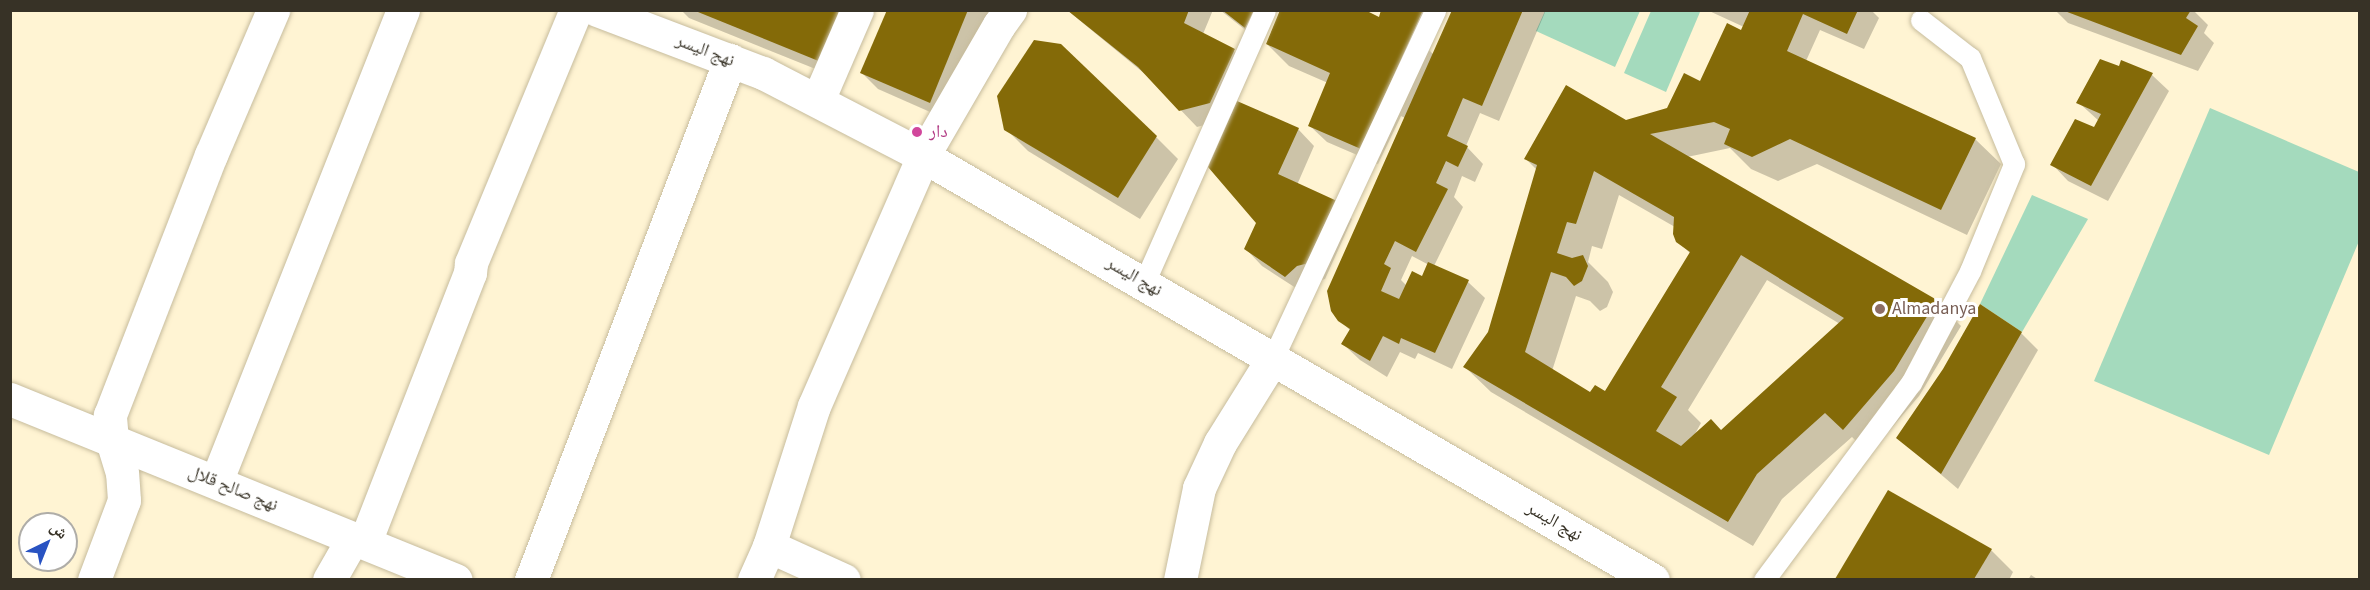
<!DOCTYPE html>
<meta charset="utf-8">
<style>
body{margin:0}
#map{position:relative;width:2370px;height:590px;overflow:hidden;background:#fff4d3;font-family:"Source Sans 3","Noto Naskh Arabic",sans-serif}
div>[style]{position:absolute}
[style*='--x']{left:calc(var(--x)*1px);top:calc(var(--y)*1px);width:calc(var(--w)*1px);rotate:calc(var(--a)*1deg)}
.green>*{inset:0;background:#a4dabd}
.shadow>*{inset:0;background:#0003}
.building>*{inset:0;background:#846a08}
.roads{filter:drop-shadow(0 0 2px #c7bc9d) drop-shadow(0 0 2px #c7bc9d)}
.service>*{height:21px;margin:-10.5px;padding:0 10.5px;transform-origin:10.5px;border-radius:10.5px;background:#fff}
.minor>*{height:33px;margin:-16.5px;padding:0 16.5px;transform-origin:16.5px;border-radius:16.5px;background:#fff}
.secondary>*{height:33px;margin:-16.5px;padding:0 16.5px;transform-origin:16.5px;border-radius:16.5px;background:#fff}
.dots>*{width:16px;height:16px;translate:-50% -50%;box-sizing:border-box;border:3px solid #fff;border-radius:50%}
span{translate:-50% -50%;white-space:nowrap;text-align:center;line-height:1.15;-webkit-text-stroke:6px #fff;paint-order:stroke}
.street-label{font-size:18px;color:#373226}
.hotel-label{font-size:18px;color:#b23c85}
.left{translate:0 -50%;text-align:left}
.education-label{font-size:18px;color:#785e54}
.frame{position:absolute;inset:0;border:12px solid #373226;pointer-events:none}
.north{position:absolute;left:18px;top:512px;width:60px;height:60px;box-sizing:border-box;background:#fff;border:2px solid #afada8;border-radius:50%;rotate:43deg;font-size:16px;font-weight:700;line-height:24px;text-align:center;color:#373226}
.north::after{content:'';display:block;margin:auto;width:21px;height:27px;background:#2953c2;clip-path:polygon(50% 0,100% 100%,50% 72%,0 100%)}
</style>
<div id="map">
<div class="green">
<div style="clip-path:polygon(1545px 11px,1545px 10px,1640px 11px,1615px 67px,1536px 31px)"></div>
<div style="clip-path:polygon(1697px 11px,1700px 12px,1666px 92px,1624px 73px,1651px 11px)"></div>
<div style="clip-path:polygon(2210px 108px,2359px 172px,2359px 241px,2269px 455px,2094px 381px)"></div>
<div style="clip-path:polygon(2032px 195px,2088px 219px,2022px 332px,1980px 304px)"></div>
</div>
<div class="shadow">
<div style="clip-path:polygon(681px 10px,851px 10px,838px 78px,689px 18px)"></div>
<div style="clip-path:polygon(888px 10px,997px 10px,946px 119px,878px 89px,861px 72px)"></div>
<div style="clip-path:polygon(1067px 10px,1213px 10px,1203px 34px,1234px 51px,1251px 67px,1226px 119px,1197px 127px,1151px 79px)"></div>
<div style="clip-path:polygon(1220px 10px,1277px 10px,1262px 43px)"></div>
<div style="clip-path:polygon(evenodd,1381px 10px,1447px 10px,1429px 50px,1433px 54px,1453px 10px,1546px 10px,1499px 121px,1480px 113px,1466px 146px,1483px 164px,1475px 182px,1462px 176px,1454px 197px,1463px 207px,1434px 266px,1468px 282px,1485px 298px,1452px 369px,1418px 353px,1415px 359px,1400px 352px,1387px 377px,1360px 360px,1343px 344px,1351px 331px,1339px 320px,1405px 118px,1401px 116px,1378px 164px,1327px 142px,1310px 126px,1328px 83px,1289px 66px,1267px 44px,1385px 21px,1381px 10px,1412px 256px,1429px 265px,1423px 278px,1407px 286px,1401px 280px,1412px 256px)"></div>
<div style="clip-path:polygon(evenodd,1707px 10px,1871px 10px,1879px 18px,1864px 49px,1820px 30px,1806px 61px,1975px 139px,2001px 164px,1967px 235px,1817px 164px,1778px 181px,1751px 169px,1730px 148px,1687px 157px,1936px 301px,1961px 326px,1919px 396px,1869px 454px,1852px 437px,1782px 499px,1753px 546px,1491px 392px,1465px 367px,1489px 333px,1537px 170px,1526px 159px,1626px 121px,1668px 109px,1701px 83px,1744px 27px,1707px 10px,1619px 195px,1675px 227px,1677px 241px,1691px 254px,1606px 393px,1590px 394px,1552px 371px,1576px 296px,1590px 301px,1600px 311px,1607px 307px,1613px 292px,1608px 282px,1588px 262px,1592px 246px,1602px 249px,1619px 195px,1707px 10px,1767px 280px,1840px 324px,1722px 432px,1695px 434px,1701px 423px,1688px 410px,1767px 280px)"></div>
<div style="clip-path:polygon(2055px 10px,2193px 10px,2208px 25px,2204px 33px,2214px 43px,2198px 71px,2068px 23px)"></div>
<div style="clip-path:polygon(2122px 62px,2152px 75px,2169px 91px,2108px 201px,2068px 181px,2052px 164px,2094px 129px,2099px 121px,2078px 102px,2120px 68px)"></div>
<div style="clip-path:polygon(1006px 129px,1156px 137px,1178px 159px,1140px 219px,1028px 151px)"></div>
<div style="clip-path:polygon(1298px 129px,1314px 146px,1297px 185px,1336px 203px,1352px 219px,1325px 279px,1314px 282px,1302px 292px,1262px 266px,1246px 249px,1258px 222px,1210px 167px)"></div>
<div style="clip-path:polygon(2021px 333px,2038px 350px,1958px 489px,1898px 438px,1944px 370px)"></div>
<div style="clip-path:polygon(1888px 492px,1991px 550px,2013px 572px,2009px 580px,1837px 580px)"></div>
<div style="clip-path:polygon(2031px 575px,2039px 580px,2028px 580px)"></div>
</div>
<div class="building">
<div style="clip-path:polygon(693px 10px,841px 10px,821px 62px)"></div>
<div style="clip-path:polygon(887px 10px,968px 10px,930px 103px,860px 73px)"></div>
<div style="clip-path:polygon(1067px 10px,1189px 10px,1184px 23px,1235px 49px,1210px 103px,1179px 111px,1138px 67px)"></div>
<div style="clip-path:polygon(1222px 10px,1254px 10px,1245px 28px)"></div>
<div style="clip-path:polygon(1280px 10px,1365px 10px,1379px 17px,1381px 10px,1423px 10px,1361px 149px,1308px 126px,1330px 73px,1266px 44px)"></div>
<div style="clip-path:polygon(1452px 10px,1523px 10px,1482px 106px,1463px 98px,1447px 136px,1468px 146px,1458px 167px,1446px 161px,1436px 183px,1448px 189px,1416px 252px,1395px 241px,1384px 264px,1391px 268px,1381px 291px,1399px 299px,1412px 271px,1422px 276px,1428px 262px,1469px 280px,1435px 353px,1401px 338px,1399px 344px,1383px 336px,1370px 361px,1341px 344px,1350px 329px,1338px 321px,1331px 311px,1327px 291px)"></div>
<div style="clip-path:polygon(evenodd,1750px 10px,1858px 10px,1847px 34px,1803px 14px,1787px 51px,1976px 138px,1941px 210px,1790px 139px,1752px 157px,1724px 144px,1730px 129px,1714px 122px,1650px 134px,1937px 300px,1894px 371px,1843px 430px,1825px 413px,1757px 474px,1728px 522px,1463px 367px,1488px 332px,1537px 165px,1524px 159px,1566px 85px,1626px 120px,1667px 108px,1684px 73px,1700px 81px,1727px 23px,1741px 30px,1750px 10px,1594px 171px,1674px 217px,1673px 234px,1676px 242px,1690px 252px,1605px 391px,1595px 385px,1590px 392px,1525px 352px,1551px 272px,1566px 277px,1574px 286px,1582px 281px,1588px 266px,1583px 255px,1572px 258px,1557px 253px,1567px 222px,1576px 224px,1594px 171px,1750px 10px,1741px 255px,1844px 318px,1721px 430px,1711px 419px,1681px 446px,1656px 431px,1677px 397px,1661px 387px,1741px 255px)"></div>
<div style="clip-path:polygon(2062px 10px,2191px 10px,2186px 18px,2198px 26px,2181px 55px)"></div>
<div style="clip-path:polygon(1034px 40px,1061px 44px,1157px 136px,1118px 198px,1004px 130px,997px 96px)"></div>
<div style="clip-path:polygon(2100px 59px,2119px 66px,2121px 60px,2153px 73px,2091px 186px,2050px 165px,2075px 119px,2094px 127px,2101px 114px,2076px 103px)"></div>
<div style="clip-path:polygon(1237px 101px,1299px 128px,1278px 174px,1337px 201px,1309px 263px,1297px 266px,1285px 277px,1244px 249px,1256px 223px,1208px 167px)"></div>
<div style="clip-path:polygon(1980px 304px,2022px 332px,1941px 474px,1896px 438px,1943px 369px)"></div>
<div style="clip-path:polygon(1888px 490px,1992px 549px,1974px 579px,1835px 579px)"></div>
</div>
<div class="roads">
<div class="service">
<div style="--x:1144;--y:283;--w:299;--a:-66.1"></div>
<div style="--x:1273;--y:358;--w:384;--a:-65"></div>
<div style="--x:1764;--y:580;--w:246;--a:-53.3"></div>
<div style="--x:1911;--y:383;--w:127;--a:-62.2"></div>
<div style="--x:1970;--y:271;--w:116;--a:-67.6"></div>
<div style="--x:2014;--y:164;--w:115;--a:-112.5"></div>
<div style="--x:1970;--y:58;--w:62;--a:-142.2"></div>
</div>
<div class="minor">
<div style="--x:818;--y:100;--w:98;--a:-66.6"></div>
<div style="--x:10;--y:399;--w:481;--a:22.1"></div>
<div style="--x:216;--y:482;--w:508;--a:-68.39"></div>
<div style="--x:365;--y:542;--w:289;--a:-68.7"></div>
<div style="--x:470;--y:273;--w:10;--a:-84"></div>
<div style="--x:471;--y:263;--w:274;--a:-67.5"></div>
<div style="--x:769;--y:546;--w:82;--a:24.4"></div>
<div style="--x:94;--y:580;--w:85;--a:-69.4"></div>
<div style="--x:124;--y:500;--w:27;--a:-94"></div>
<div style="--x:122;--y:473;--w:34;--a:-107"></div>
<div style="--x:112;--y:440;--w:25;--a:-95"></div>
<div style="--x:110;--y:415;--w:279;--a:-68.8"></div>
<div style="--x:211;--y:155;--w:158;--a:-66.8"></div>
<div style="--x:329;--y:580;--w:48;--a:-60.3"></div>
<div style="--x:531;--y:580;--w:557;--a:-69.06"></div>
<div style="--x:754;--y:580;--w:37;--a:-66"></div>
<div style="--x:769;--y:546;--w:147;--a:-72.2"></div>
<div style="--x:814;--y:406;--w:273;--a:-66.4"></div>
<div style="--x:923;--y:156;--w:151;--a:-59.9"></div>
<div style="--x:999;--y:25;--w:19;--a:-54"></div>
<div style="--x:1180;--y:580;--w:94;--a:-78.3"></div>
<div style="--x:1199;--y:488;--w:50;--a:-65"></div>
<div style="--x:1220;--y:443;--w:100;--a:-58.1"></div>
</div>
<div class="secondary">
<div style="--x:597;--y:10;--w:178;--a:20.8"></div>
<div style="--x:763;--y:73;--w:180;--a:27.4"></div>
<div style="--x:923;--y:156;--w:844;--a:30.15"></div>
</div>
</div>
<div class="dots">
<div style="left:917px;top:132px;background:#d1479c"></div>
<div style="left:1880px;top:309px;background:#8d6e63"></div>
</div>
<div class="street-label">
<span style="left:705px;top:51px;rotate:21deg">نهج اليسر</span>
<span style="left:1134px;top:277px;rotate:30deg">نهج اليسر</span>
<span style="left:233px;top:489px;rotate:22deg">نهج صالح قلال</span>
<span style="left:1554px;top:522px;rotate:30deg">نهج اليسر</span>
</div>
<div class="hotel-label">
<span class="left" style="left:929px;top:132px">دار</span>
</div>
<div class="education-label">
<span class="left" style="left:1892px;top:309px">Almadanya</span>
</div>
<div class="frame"></div>
<div class="north">ش</div>
</div>
